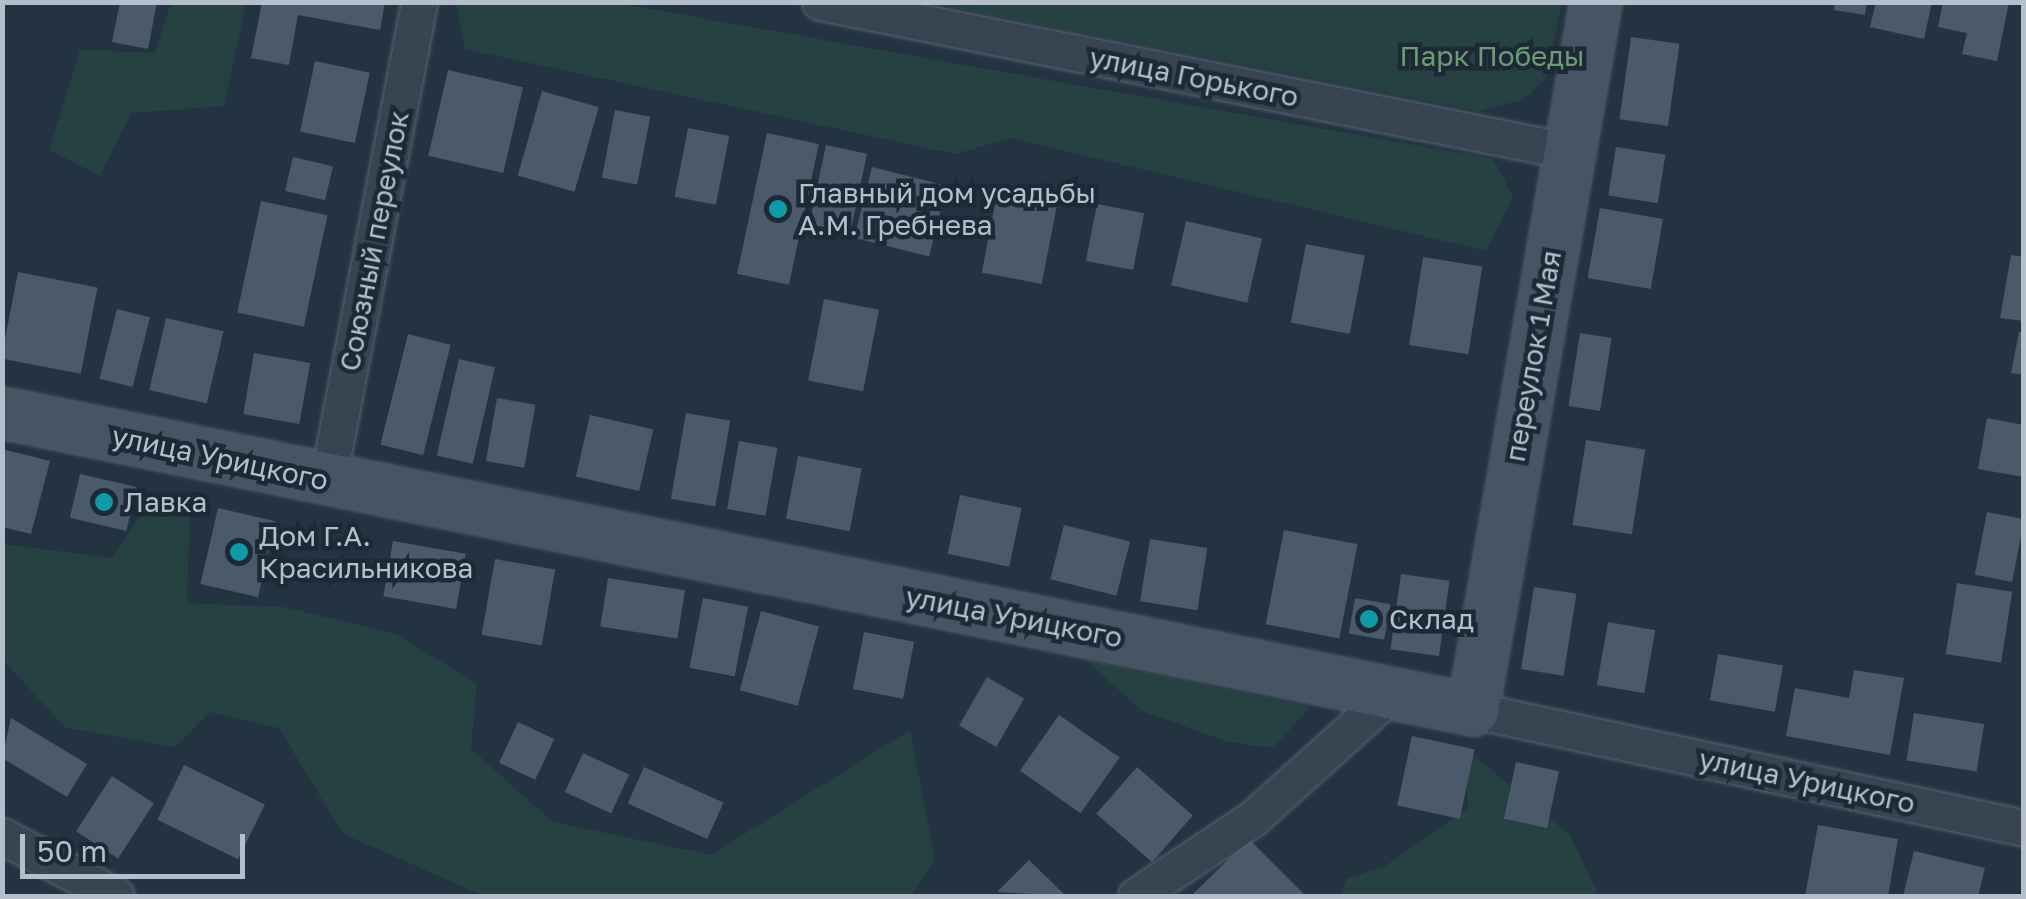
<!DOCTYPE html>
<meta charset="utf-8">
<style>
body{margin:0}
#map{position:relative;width:2026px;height:899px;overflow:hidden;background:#243341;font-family:"Golos Text",sans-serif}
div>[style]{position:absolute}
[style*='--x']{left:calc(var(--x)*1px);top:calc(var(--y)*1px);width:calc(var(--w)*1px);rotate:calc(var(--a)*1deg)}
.green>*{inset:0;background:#264142}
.building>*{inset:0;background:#4a5a6a;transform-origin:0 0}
.roads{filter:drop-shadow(0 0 2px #56626e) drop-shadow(0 0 2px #56626e)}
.street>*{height:35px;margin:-17.5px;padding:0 17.5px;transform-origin:17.5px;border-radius:17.5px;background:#384451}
.secondary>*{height:50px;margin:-25px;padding:0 25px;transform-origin:25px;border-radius:25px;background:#465464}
.dots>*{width:28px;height:28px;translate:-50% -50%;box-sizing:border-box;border:5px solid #1d2936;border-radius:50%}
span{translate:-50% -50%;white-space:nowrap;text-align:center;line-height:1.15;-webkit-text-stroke:9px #1d2936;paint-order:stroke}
.park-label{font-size:28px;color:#6b9d72}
.street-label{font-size:28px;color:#b5bfcb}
.poi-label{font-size:28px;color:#b5bfcb}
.left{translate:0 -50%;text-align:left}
.frame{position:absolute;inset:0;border:5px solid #b5bfcb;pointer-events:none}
.scale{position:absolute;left:20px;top:834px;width:225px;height:45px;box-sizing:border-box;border:5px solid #b5bfcb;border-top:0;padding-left:12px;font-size:30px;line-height:35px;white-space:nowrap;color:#b5bfcb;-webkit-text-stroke:8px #1d2936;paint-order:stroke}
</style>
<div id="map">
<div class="green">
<div style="clip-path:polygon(171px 3px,246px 3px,224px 106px,131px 113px,100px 176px,49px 150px,80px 50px,155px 53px)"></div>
<div style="clip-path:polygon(456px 3px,616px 3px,1493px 159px,1513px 196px,1486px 251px,1011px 138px,955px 154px,465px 49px)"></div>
<div style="clip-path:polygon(930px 3px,1562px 2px,1562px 3px,1546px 78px,1524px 99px,1479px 111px)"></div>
<div style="clip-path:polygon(148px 504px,190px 514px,187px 603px,283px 607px,396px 634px,477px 684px,471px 749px,553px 822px,711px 855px,910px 730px,935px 860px,910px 896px,484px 896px,343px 834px,279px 728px,209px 712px,176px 747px,66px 728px,3px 660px,3px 544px,112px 558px)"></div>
<div style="clip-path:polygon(1086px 660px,1310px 707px,1273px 748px,1229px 742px,1142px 711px)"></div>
<div style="clip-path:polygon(1464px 747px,1570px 835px,1599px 896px,1341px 896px,1347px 878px,1384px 867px,1468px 808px)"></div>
</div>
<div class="building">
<div style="clip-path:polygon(120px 2px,157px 2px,148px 49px,112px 42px)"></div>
<div style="clip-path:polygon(262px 2px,385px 2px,380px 30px,298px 15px,289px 65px,251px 58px)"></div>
<div style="clip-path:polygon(1835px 2px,1867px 2px,1865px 15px,1834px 10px)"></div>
<div style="clip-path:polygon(1876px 2px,1932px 2px,1924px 39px,1870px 27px)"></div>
<div style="clip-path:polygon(1943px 2px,2009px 2px,1997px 61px,1962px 54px,1967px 33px,1938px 27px)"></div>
<div style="left:1631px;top:37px;width:49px;height:83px;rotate:8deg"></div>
<div style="left:315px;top:61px;width:56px;height:72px;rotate:12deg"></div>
<div style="left:448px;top:70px;width:77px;height:88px;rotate:13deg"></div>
<div style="left:542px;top:91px;width:59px;height:88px;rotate:16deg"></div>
<div style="left:615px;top:110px;width:36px;height:69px;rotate:11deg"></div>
<div style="left:688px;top:128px;width:42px;height:70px;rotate:11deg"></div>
<div style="left:767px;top:133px;width:53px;height:144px;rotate:12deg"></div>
<div style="left:826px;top:145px;width:42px;height:81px;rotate:12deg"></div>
<div style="left:1616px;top:147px;width:50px;height:49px;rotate:9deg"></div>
<div style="left:293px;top:157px;width:41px;height:35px;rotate:13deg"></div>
<div style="left:872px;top:167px;width:77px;height:73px;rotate:14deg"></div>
<div style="left:998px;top:189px;width:61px;height:85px;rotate:11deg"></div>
<div style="left:261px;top:201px;width:68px;height:114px;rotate:12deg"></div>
<div style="left:1097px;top:204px;width:48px;height:58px;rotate:11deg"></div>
<div style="left:1600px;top:208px;width:64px;height:71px;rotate:10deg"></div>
<div style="left:1186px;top:221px;width:78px;height:66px;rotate:13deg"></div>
<div style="left:1306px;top:244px;width:60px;height:80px;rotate:11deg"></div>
<div style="clip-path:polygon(2011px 255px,2024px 257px,2024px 321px,2000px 318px)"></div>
<div style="left:1423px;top:257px;width:60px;height:89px;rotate:9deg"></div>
<div style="left:18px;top:272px;width:81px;height:88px;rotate:11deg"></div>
<div style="left:824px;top:299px;width:56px;height:83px;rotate:11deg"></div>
<div style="left:117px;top:309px;width:34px;height:72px;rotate:14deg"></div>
<div style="left:166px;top:318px;width:59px;height:74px;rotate:13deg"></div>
<div style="clip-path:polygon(2019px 332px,2024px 333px,2024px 375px,2011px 373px)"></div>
<div style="left:1580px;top:333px;width:32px;height:74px;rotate:9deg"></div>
<div style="left:408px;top:334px;width:44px;height:114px;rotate:14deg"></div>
<div style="left:254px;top:353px;width:57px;height:62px;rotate:10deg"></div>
<div style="left:459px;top:359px;width:37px;height:99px;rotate:13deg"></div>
<div style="left:497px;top:398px;width:39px;height:64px;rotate:10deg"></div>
<div style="left:686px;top:413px;width:45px;height:87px;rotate:10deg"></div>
<div style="left:590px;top:415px;width:65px;height:63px;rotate:13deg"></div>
<div style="clip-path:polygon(1987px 418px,2024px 425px,2024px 477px,1978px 469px)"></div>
<div style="left:1586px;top:440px;width:60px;height:86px;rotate:9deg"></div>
<div style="left:739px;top:441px;width:39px;height:69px;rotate:10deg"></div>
<div style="clip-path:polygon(2px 449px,50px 461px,31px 534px,2px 527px)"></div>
<div style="left:798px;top:456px;width:65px;height:64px;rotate:11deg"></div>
<div style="left:80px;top:474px;width:58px;height:45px;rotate:13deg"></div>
<div style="left:960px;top:495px;width:63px;height:60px;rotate:12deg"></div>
<div style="left:218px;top:508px;width:59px;height:78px;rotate:13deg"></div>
<div style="left:1987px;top:512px;width:38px;height:64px;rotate:11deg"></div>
<div style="left:1064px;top:525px;width:68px;height:56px;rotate:14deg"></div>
<div style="left:1284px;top:530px;width:75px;height:96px;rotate:11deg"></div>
<div style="left:1150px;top:539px;width:58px;height:63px;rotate:9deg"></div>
<div style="left:393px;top:541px;width:74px;height:56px;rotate:10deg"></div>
<div style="left:495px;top:559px;width:61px;height:77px;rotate:10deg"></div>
<div style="left:1401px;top:574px;width:49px;height:76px;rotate:8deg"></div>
<div style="left:608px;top:578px;width:78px;height:49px;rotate:9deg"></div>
<div style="left:1957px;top:583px;width:56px;height:72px;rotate:9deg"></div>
<div style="left:1534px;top:587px;width:43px;height:83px;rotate:9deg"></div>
<div style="left:703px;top:598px;width:46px;height:71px;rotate:11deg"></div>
<div style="left:1355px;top:598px;width:36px;height:36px;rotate:10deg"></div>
<div style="left:761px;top:611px;width:60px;height:82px;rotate:15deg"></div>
<div style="left:1608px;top:622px;width:48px;height:64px;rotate:10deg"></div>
<div style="left:864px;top:632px;width:51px;height:58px;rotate:11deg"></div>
<div style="left:1718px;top:654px;width:66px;height:47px;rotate:10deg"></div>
<div style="clip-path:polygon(1854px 670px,1904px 678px,1890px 755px,1786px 736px,1795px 688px,1849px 698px)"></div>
<div style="left:987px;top:677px;width:43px;height:56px;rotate:30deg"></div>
<div style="left:1914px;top:713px;width:71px;height:48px;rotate:9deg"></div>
<div style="left:1059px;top:715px;width:74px;height:68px;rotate:35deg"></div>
<div style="clip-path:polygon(11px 718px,87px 764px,67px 797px,2px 758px)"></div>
<div style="left:518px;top:722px;width:40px;height:45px;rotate:25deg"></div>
<div style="left:1412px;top:736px;width:64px;height:71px;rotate:12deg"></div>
<div style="left:583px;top:753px;width:51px;height:43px;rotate:25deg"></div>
<div style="left:1516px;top:762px;width:44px;height:58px;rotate:12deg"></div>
<div style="left:184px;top:765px;width:90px;height:61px;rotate:26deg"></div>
<div style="left:644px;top:767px;width:87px;height:40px;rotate:24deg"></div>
<div style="left:1137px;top:767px;width:74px;height:62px;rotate:41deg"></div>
<div style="left:112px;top:776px;width:50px;height:66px;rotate:33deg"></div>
<div style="clip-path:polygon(1818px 825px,1898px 839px,1888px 896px,1805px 896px)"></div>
<div style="clip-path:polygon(1249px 839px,1306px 896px,1191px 896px)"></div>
<div style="clip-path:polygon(1914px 851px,1985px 868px,1978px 896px,1903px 896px)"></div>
<div style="clip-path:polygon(1029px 860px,1066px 896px,997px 892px)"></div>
</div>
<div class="roads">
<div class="street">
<div style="--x:820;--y:2;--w:763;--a:11.27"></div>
<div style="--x:328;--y:480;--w:487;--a:-79.2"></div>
<div style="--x:1473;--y:710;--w:563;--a:12.09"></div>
<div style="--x:2;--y:836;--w:129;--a:27.8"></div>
<div style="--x:1136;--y:896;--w:139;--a:-33.6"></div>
<div style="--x:1252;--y:819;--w:188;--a:-42"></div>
</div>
<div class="secondary">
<div style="--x:2;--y:413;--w:1501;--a:11.41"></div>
<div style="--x:1473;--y:710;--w:719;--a:-80.14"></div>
</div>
</div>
<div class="dots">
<div style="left:778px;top:209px;background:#0f9aa8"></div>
<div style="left:104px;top:502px;background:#0f9aa8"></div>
<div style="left:239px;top:552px;background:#0f9aa8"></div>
<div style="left:1369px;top:619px;background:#0f9aa8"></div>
</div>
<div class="park-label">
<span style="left:1492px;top:56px">Парк Победы</span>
</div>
<div class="street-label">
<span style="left:1194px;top:77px;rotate:11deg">улица Горького</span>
<span style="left:374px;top:241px;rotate:-79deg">Союзный переулок</span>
<span style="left:1533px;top:356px;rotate:-80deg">переулок 1 Мая</span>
<span style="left:220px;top:458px;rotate:12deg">улица Урицкого</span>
<span style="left:1014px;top:617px;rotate:11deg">улица Урицкого</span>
<span style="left:1807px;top:781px;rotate:12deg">улица Урицкого</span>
</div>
<div class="poi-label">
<span class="left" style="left:798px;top:209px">Главный дом усадьбы<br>А.М. Гребнева</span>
<span class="left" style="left:124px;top:502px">Лавка</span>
<span class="left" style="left:259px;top:552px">Дом Г.А.<br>Красильникова</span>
<span class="left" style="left:1389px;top:619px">Склад</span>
</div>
<div class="frame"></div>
<div class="scale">50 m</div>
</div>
